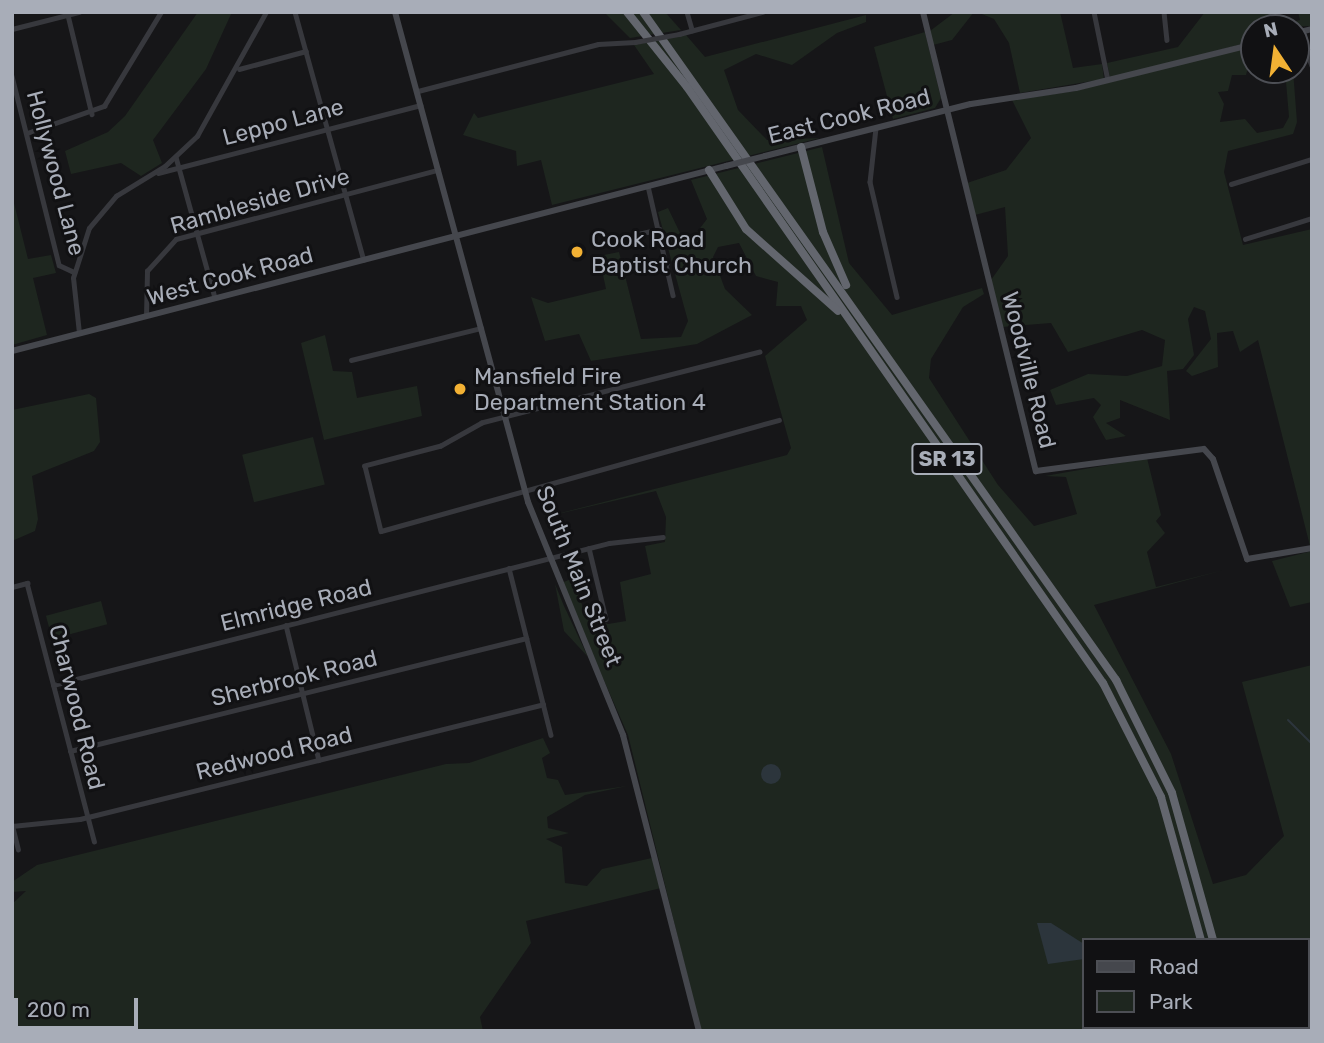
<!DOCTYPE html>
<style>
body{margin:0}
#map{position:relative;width:1324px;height:1043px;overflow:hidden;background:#161618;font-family:Rubik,sans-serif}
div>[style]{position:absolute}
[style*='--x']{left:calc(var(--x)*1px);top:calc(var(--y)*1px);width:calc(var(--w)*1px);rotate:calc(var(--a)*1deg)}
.green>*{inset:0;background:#1e261f;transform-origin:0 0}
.water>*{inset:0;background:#2c353c}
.round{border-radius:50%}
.stream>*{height:2px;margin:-1px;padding:0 1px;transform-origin:1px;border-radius:1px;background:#2c353c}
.street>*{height:4.5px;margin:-2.25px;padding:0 2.25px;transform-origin:2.25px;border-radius:2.25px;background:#37383d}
.secondary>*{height:6px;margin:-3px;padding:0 3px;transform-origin:3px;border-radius:3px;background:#45474d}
.highway>*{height:8px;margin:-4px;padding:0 4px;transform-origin:4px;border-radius:4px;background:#63666e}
.street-bridge>*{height:4.5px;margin:-2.25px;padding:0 2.25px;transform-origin:2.25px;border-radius:2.25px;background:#37383d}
.secondary-bridge>*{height:6px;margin:-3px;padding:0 3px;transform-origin:3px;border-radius:3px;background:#45474d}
.dots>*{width:19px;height:19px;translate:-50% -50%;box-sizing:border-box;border:4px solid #111113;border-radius:50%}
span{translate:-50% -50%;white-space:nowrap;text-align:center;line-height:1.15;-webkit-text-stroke:6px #111113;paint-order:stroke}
.shield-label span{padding:2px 5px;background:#111113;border:2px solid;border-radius:5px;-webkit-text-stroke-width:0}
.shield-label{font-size:21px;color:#a8adb8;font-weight:700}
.street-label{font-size:23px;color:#a8adb8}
.poi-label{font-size:23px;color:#a8adb8}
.left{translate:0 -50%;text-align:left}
.frame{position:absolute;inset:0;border:14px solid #a8adb8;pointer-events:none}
.legend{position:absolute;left:1082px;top:938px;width:228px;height:91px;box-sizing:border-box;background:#111113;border:2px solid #4d4f55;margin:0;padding:9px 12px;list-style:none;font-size:21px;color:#a8adb8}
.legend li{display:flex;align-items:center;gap:14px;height:35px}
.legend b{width:35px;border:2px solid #4d4f55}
.north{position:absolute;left:1240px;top:14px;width:70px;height:70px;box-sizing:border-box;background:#111113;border:2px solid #4d4f55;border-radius:50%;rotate:347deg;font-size:19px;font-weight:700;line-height:28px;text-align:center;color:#a8adb8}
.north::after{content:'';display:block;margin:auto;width:24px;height:32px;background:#f2b134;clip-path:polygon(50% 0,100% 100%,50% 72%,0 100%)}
.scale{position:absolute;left:14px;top:998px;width:124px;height:32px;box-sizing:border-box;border:4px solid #a8adb8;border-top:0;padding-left:9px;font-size:21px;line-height:24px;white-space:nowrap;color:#a8adb8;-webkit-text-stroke:5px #111113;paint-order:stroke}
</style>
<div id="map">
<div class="green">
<div style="clip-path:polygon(198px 12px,232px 12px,206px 69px,153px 140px,162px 163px,141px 176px,121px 163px,71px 174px,65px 151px,108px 132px,125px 116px)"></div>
<div style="clip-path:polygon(604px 12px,665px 12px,681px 30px,630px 38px)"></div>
<div style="clip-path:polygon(955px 12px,974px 12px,952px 40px,933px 45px,930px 31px)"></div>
<div style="clip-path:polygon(977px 12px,1060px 12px,1073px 68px,1102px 64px,1104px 79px,1020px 93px,1009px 43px,994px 19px)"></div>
<div style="clip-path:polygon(1205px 12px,1274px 12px,1281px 25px,1300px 20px,1298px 12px,1312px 12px,1312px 26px,1254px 28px,1254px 41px,1110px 78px,1107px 63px,1178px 47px)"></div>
<div style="clip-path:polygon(866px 15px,866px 22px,837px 33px,792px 65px,756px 54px,724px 70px,738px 110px,767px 140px,820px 138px,552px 205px,541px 160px,517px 166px,516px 151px,463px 135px,474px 113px,478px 118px,654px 74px,634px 45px,686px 35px,705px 57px)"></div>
<div style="clip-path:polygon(925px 32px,941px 98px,935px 108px,893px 119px,874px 47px)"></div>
<div style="clip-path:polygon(1254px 46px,1246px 75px,1232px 75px,1228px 91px,1218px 92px,1224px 104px,1220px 122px,1245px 119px,1257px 133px,1283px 128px,1289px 117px,1285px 70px,1293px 70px,1297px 122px,1293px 134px,1228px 151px,1224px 172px,1243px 245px,1312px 229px,1310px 546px,1258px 340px,1240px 352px,1233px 331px,1217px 333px,1218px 367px,1192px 376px,1186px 371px,1211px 339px,1205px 311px,1194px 307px,1188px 319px,1194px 355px,1183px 369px,1167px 371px,1170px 420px,1120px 400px,1120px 418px,1106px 423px,1126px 436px,1106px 440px,1093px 417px,1101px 405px,1094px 398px,1056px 405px,1050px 390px,1088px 374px,1127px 376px,1162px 366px,1165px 340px,1142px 330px,1068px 352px,1051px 323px,1002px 327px,991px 280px,1008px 256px,1005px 207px,975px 215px,967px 183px,1006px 170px,1031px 138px,1012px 100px,1075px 91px)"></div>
<div style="clip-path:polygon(evenodd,822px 147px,849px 263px,892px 315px,982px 288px,984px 294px,963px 307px,931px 359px,929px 378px,998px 485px,1034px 526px,1077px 514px,1066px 477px,1045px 476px,1147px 458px,1161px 515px,1156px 521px,1165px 533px,1147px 552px,1156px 587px,1224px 570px,1094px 605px,1171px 754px,1213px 884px,1246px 875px,1284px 836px,1242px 682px,1312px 665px,1312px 1031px,701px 1031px,628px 735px,561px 583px,574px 578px,585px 615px,608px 624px,626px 621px,620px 582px,651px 574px,645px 546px,665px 542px,666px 517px,656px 491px,545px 517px,787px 455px,791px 448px,765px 356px,807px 320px,801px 306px,776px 306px,778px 282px,756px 276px,739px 243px,718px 247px,713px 257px,725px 289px,752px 315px,697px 344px,591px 361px,579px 334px,545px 341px,531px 297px,548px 303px,606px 289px,599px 256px,619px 252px,641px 339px,681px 337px,688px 321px,658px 212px,668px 208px,681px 235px,694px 236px,707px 219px,691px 180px,822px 147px,1084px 940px,1308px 940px,1308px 1027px,1084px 1027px,1084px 940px)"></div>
<div style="clip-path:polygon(12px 195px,28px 259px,51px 255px,56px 273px,33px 278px,47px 335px,12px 345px)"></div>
<div style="clip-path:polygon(325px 335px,333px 371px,352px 372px,357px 398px,417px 386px,422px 416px,324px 440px,301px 343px)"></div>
<div style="clip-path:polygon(89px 394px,96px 398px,100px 442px,94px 451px,32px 476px,38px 519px,35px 531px,12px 541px,12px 410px)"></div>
<div style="left:313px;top:437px;width:49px;height:73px;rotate:76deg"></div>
<div style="clip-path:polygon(1312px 551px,1312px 602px,1290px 607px,1272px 561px)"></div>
<div style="clip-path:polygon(555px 584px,564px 606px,588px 657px,564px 631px)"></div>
<div style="left:101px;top:601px;width:24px;height:57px;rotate:75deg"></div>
<div style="clip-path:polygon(543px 738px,550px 753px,542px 758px,547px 778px,558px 780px,565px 795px,627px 786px,585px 795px,547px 817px,548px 828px,569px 833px,546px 839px,562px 847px,565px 883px,587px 886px,602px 869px,652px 858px,661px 888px,526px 921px,531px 943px,480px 1017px,483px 1031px,12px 1031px,12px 904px,26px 891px,12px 892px,12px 882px,37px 865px,446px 764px,469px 763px)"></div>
</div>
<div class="water">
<div class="round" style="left:761px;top:764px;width:20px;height:20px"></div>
<div style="clip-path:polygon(1037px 923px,1051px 923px,1084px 944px,1084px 959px,1048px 964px)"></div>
</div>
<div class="stream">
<div style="--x:1288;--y:720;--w:34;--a:45"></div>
</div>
<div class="street">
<div style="--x:295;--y:12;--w:257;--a:74.5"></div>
<div style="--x:687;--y:12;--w:19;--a:74"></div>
<div style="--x:1094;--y:12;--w:69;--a:78.4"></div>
<div style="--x:1164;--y:12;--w:28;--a:84"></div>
<div style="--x:68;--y:15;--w:102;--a:76.4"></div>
<div style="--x:12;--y:29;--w:69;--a:-14.2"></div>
<div style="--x:1299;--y:32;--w:36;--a:69"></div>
<div style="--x:679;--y:34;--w:86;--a:-14.8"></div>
<div style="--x:239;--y:69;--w:69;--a:-15"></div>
<div style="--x:12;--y:76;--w:195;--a:76"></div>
<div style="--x:59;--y:265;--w:17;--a:25"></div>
<div style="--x:418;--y:91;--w:186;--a:-14.6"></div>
<div style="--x:598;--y:44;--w:37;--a:-3"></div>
<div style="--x:876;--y:128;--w:54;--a:96.3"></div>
<div style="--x:870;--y:182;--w:118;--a:76.8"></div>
<div style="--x:27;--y:133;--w:82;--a:-19.3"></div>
<div style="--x:104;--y:106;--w:110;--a:-58.8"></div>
<div style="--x:176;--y:157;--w:146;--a:74.5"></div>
<div style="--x:158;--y:173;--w:271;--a:-14.5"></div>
<div style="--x:1231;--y:184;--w:85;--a:-17.2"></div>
<div style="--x:648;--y:186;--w:112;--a:77.1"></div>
<div style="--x:634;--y:235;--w:26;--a:-13"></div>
<div style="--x:1245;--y:239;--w:70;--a:-17.4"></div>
<div style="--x:638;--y:271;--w:30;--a:-15"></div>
<div style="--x:146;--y:316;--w:45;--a:-88.7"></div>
<div style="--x:147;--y:271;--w:43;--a:-47.8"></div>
<div style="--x:176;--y:239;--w:271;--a:-14.8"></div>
<div style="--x:79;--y:333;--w:55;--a:-96.2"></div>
<div style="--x:73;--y:278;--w:52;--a:-72.3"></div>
<div style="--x:89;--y:228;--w:42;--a:-49.8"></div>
<div style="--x:116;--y:196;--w:57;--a:-31.5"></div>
<div style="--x:165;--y:166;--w:44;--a:-43.2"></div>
<div style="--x:197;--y:136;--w:142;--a:-60.9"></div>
<div style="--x:760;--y:352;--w:287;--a:165.7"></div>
<div style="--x:482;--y:423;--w:47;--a:150.7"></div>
<div style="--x:441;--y:446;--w:79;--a:165.3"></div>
<div style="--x:365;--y:466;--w:67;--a:76.2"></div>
<div style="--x:381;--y:531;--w:413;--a:-15.6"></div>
<div style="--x:351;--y:360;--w:134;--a:-13.8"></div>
<div style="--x:589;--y:548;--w:73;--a:76.5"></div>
<div style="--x:509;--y:568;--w:172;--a:75.9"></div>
<div style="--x:12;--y:587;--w:16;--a:-15"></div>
<div style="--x:27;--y:583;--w:267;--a:75.4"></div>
<div style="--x:286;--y:625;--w:139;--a:76.3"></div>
<div style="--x:53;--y:685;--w:574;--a:-14.33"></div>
<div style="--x:609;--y:543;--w:54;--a:-6.3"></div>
<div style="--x:70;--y:751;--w:470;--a:-13.9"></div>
<div style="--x:18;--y:850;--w:25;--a:-104"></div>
<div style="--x:12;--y:826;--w:68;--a:-5.9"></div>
<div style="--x:80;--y:819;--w:477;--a:-13.9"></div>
</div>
<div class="secondary">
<div style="--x:395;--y:12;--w:508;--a:74.81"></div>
<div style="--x:528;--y:502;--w:252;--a:67.8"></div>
<div style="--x:623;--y:735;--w:306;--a:75.6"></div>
<div style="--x:923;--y:12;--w:473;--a:76.2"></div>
<div style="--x:1036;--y:471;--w:169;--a:-7.5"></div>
<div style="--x:1204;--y:449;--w:13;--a:48"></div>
<div style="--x:1213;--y:459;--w:106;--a:71.2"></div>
<div style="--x:1247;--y:559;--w:66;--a:-9.6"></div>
<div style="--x:1296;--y:33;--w:16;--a:-14"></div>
<div style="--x:765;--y:156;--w:212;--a:-14.2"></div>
<div style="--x:971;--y:104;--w:106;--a:-8.7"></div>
<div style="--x:1076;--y:88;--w:183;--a:-13.9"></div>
<div style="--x:12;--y:351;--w:738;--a:-14.53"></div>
</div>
<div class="highway">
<div style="--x:627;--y:12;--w:96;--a:51.3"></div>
<div style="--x:687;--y:87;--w:727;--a:55.09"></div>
<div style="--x:1103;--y:683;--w:128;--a:63"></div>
<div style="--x:1161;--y:797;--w:148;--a:74.4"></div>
<div style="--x:643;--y:12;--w:819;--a:54.7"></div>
<div style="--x:1116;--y:680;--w:126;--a:63.6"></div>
<div style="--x:1172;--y:793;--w:153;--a:74.4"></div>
<div style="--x:801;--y:147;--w:88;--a:75.5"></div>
<div style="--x:823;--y:232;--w:58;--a:66.5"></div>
<div style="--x:709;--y:170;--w:70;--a:57.9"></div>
<div style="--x:746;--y:229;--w:123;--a:41.7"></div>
<div style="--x:1212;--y:1027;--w:4;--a:90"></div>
<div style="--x:1224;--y:1027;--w:4;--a:90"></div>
</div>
<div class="street-bridge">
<div style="--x:635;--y:42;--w:45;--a:-10.3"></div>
</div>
<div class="secondary-bridge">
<div style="--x:726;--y:166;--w:40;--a:-14.4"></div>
</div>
<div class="dots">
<div style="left:577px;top:252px;background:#f2b134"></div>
<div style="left:460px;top:389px;background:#f2b134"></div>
</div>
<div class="shield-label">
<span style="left:947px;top:459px">SR 13</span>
</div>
<div class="street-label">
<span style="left:849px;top:116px;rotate:-14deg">East Cook Road</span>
<span style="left:283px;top:122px;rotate:-15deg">Leppo Lane</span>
<span style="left:56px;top:173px;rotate:75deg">Hollywood Lane</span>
<span style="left:260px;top:201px;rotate:-16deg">Rambleside Drive</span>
<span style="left:230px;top:276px;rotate:-15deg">West Cook Road</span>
<span style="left:1029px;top:370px;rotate:76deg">Woodville Road</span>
<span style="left:579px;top:576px;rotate:68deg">South Main Street</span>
<span style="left:296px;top:605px;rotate:-14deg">Elmridge Road</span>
<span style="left:294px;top:678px;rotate:-14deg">Sherbrook Road</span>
<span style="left:77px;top:707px;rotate:76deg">Charwood Road</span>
<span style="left:274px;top:753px;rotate:-14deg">Redwood Road</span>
</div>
<div class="poi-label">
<span class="left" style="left:591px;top:252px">Cook Road<br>Baptist Church</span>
<span class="left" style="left:474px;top:389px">Mansfield Fire<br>Department Station 4</span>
</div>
<div class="frame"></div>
<ul class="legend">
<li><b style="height:9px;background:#45474d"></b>Road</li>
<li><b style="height:19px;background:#1e261f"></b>Park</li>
</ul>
<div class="north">N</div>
<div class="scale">200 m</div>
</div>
